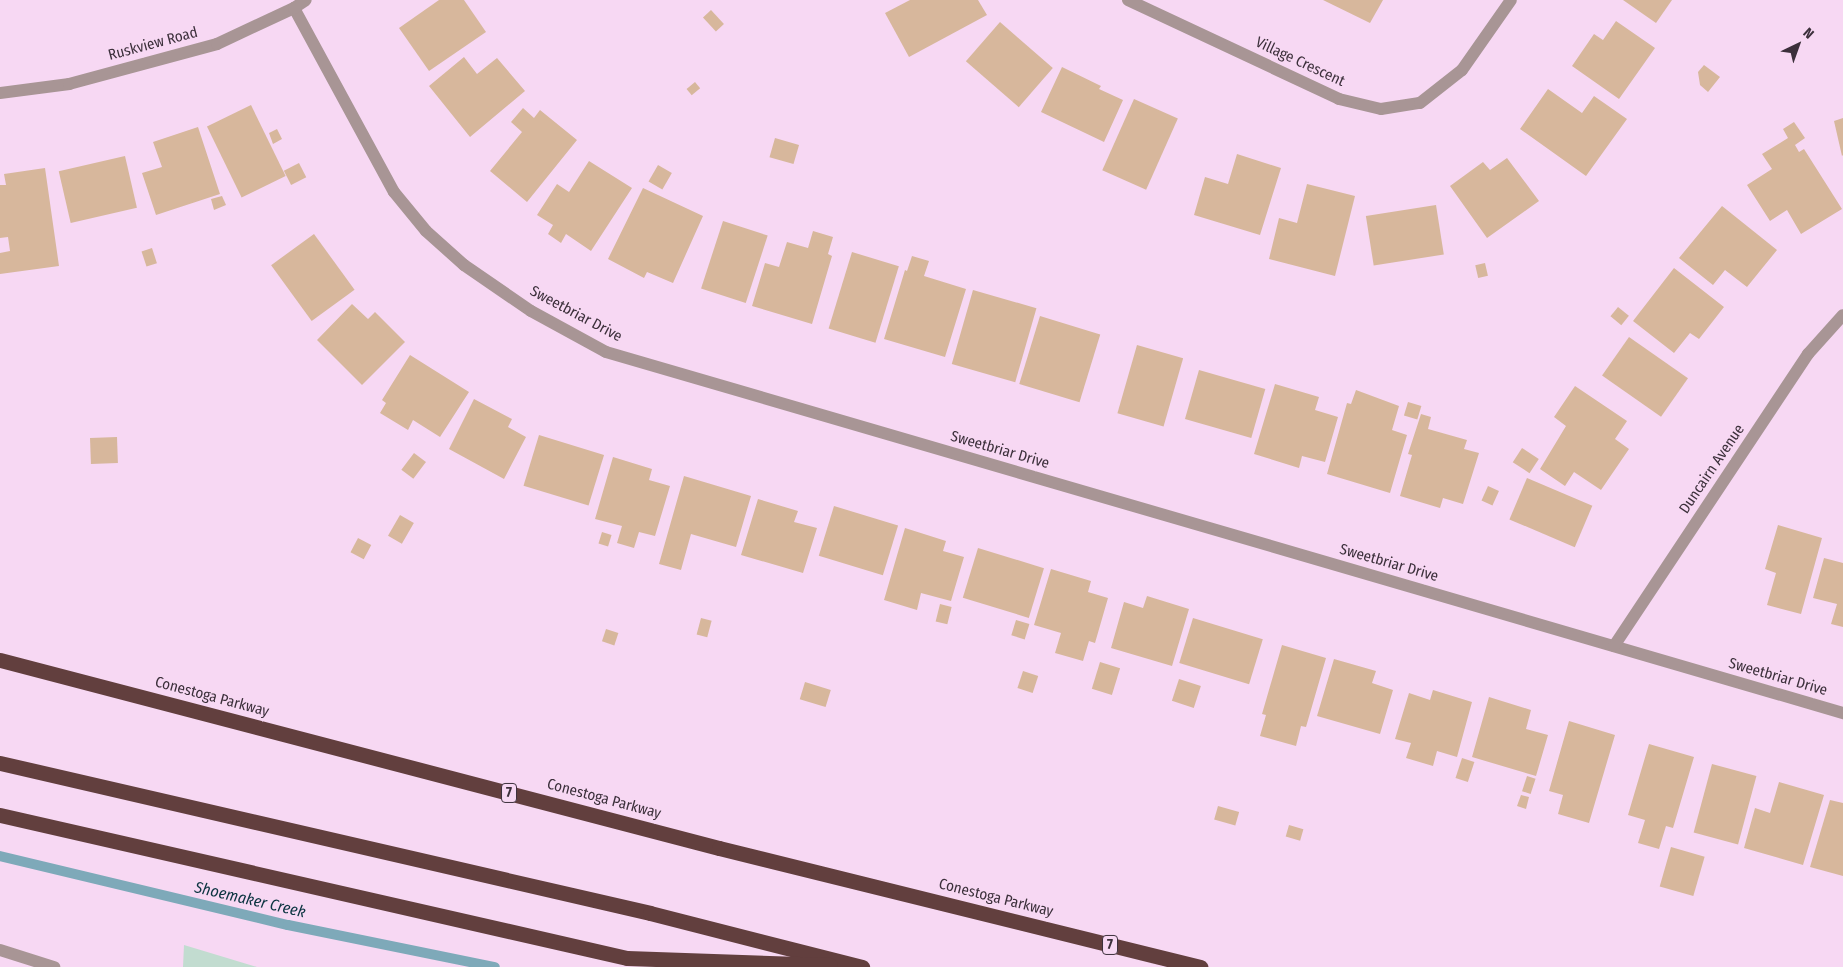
<!DOCTYPE html>
<style>
body{margin:0}
#map{position:relative;width:1843px;height:967px;overflow:hidden;background:#f7d8f3;font-family:"Fira Sans Condensed",sans-serif}
div>[style]{position:absolute}
[style*='--x']{left:calc(var(--x)*1px);top:calc(var(--y)*1px);width:calc(var(--w)*1px);rotate:calc(var(--a)*1deg)}
.green>*{inset:0;background:#c2dcd0}
.stream>*{height:10px;margin:-5px;padding:0 5px;transform-origin:5px;border-radius:5px;background:#7ea9b9}
.building>*{inset:0;background:#d7b79c;transform-origin:0 0}
.lane>*{height:12px;margin:-6px;padding:0 6px;transform-origin:6px;border-radius:6px;background:#a89595}
.street>*{height:12px;margin:-6px;padding:0 6px;transform-origin:6px;border-radius:6px;background:#a89595}
.highway>*{height:15px;margin:-7.5px;padding:0 7.5px;transform-origin:7.5px;border-radius:7.5px;background:#623f3e}
span{translate:-50% -50%;white-space:nowrap;text-align:center;line-height:1.15;-webkit-text-stroke:4px #f7d8f3;paint-order:stroke}
.shield-label span{padding:1px 4px;background:#f7d8f3;border:1px solid;border-radius:4px;-webkit-text-stroke-width:0}
.shield-label{font-size:14px;color:#3c303b;font-weight:700}
.street-label{font-size:15px;color:#3c303b}
.water-label{font-size:16px;color:#0c3441;font-style:italic}
.north{position:absolute;left:1773px;top:20px;width:50px;height:50px;-webkit-text-stroke:4px #f7d8f3;paint-order:stroke;rotate:42deg;font-size:14px;font-weight:700;line-height:20px;text-align:center;color:#3c303b}
.north::after{content:'';display:block;margin:auto;width:18px;height:22px;background:#3c303b;clip-path:polygon(50% 0,100% 100%,50% 72%,0 100%)}
</style>
<div id="map">
<div class="green">
<div style="clip-path:polygon(184px 945px,257px 967px,183px 967px)"></div>
</div>
<div class="stream">
<div style="--x:0;--y:856;--w:296;--a:13.5"></div>
<div style="--x:288;--y:925;--w:211;--a:11.5"></div>
</div>
<div class="building">
<div style="clip-path:polygon(439px 0,464px 0,486px 32px,429px 71px,399px 28px)"></div>
<div style="clip-path:polygon(910px 0,978px 0,987px 15px,909px 57px,885px 13px)"></div>
<div style="clip-path:polygon(1323px 0,1383px 0,1370px 23px)"></div>
<div style="clip-path:polygon(1623px 0,1672px 0,1656px 23px)"></div>
<div style="left:711px;top:10px;width:19px;height:11px;rotate:47deg"></div>
<div style="clip-path:polygon(1616px 21px,1655px 48px,1619px 99px,1572px 66px,1594px 34px,1603px 40px)"></div>
<div style="left:1000px;top:22px;width:70px;height:52px;rotate:41deg"></div>
<div style="clip-path:polygon(464px 57px,477px 74px,497px 58px,525px 91px,470px 137px,429px 86px)"></div>
<div style="clip-path:polygon(1704px 65px,1720px 77px,1708px 92px,1700px 85px,1698px 72px)"></div>
<div style="clip-path:polygon(1062px 67px,1101px 86px,1099px 89px,1123px 100px,1104px 142px,1041px 112px)"></div>
<div style="left:695px;top:82px;width:8px;height:11px;rotate:50deg"></div>
<div style="clip-path:polygon(1548px 89px,1582px 113px,1594px 96px,1627px 119px,1586px 176px,1520px 129px)"></div>
<div style="left:1134px;top:99px;width:48px;height:78px;rotate:24deg"></div>
<div style="left:251px;top:105px;width:79px;height:49px;rotate:64deg"></div>
<div style="clip-path:polygon(523px 108px,534px 118px,540px 110px,577px 140px,527px 202px,490px 171px,522px 132px,511px 122px)"></div>
<div style="clip-path:polygon(1843px 118px,1843px 155px,1842px 156px,1834px 121px)"></div>
<div style="clip-path:polygon(1794px 122px,1805px 138px,1795px 145px,1799px 152px,1804px 149px,1842px 209px,1801px 234px,1787px 210px,1770px 221px,1747px 185px,1772px 169px,1762px 154px,1788px 138px,1783px 129px)"></div>
<div style="clip-path:polygon(198px 127px,220px 194px,156px 215px,142px 173px,162px 167px,153px 142px)"></div>
<div style="clip-path:polygon(277px 129px,282px 139px,273px 144px,269px 133px)"></div>
<div style="left:775px;top:138px;width:25px;height:20px;rotate:16deg"></div>
<div style="clip-path:polygon(1237px 154px,1281px 168px,1260px 235px,1194px 215px,1205px 177px,1228px 184px)"></div>
<div style="left:125px;top:156px;width:53px;height:68px;rotate:77deg"></div>
<div style="clip-path:polygon(1507px 158px,1539px 201px,1487px 238px,1450px 186px,1483px 162px,1490px 170px)"></div>
<div style="clip-path:polygon(589px 161px,632px 188px,591px 251px,566px 234px,561px 243px,548px 234px,553px 225px,537px 215px,557px 184px,569px 192px)"></div>
<div style="left:299px;top:163px;width:16px;height:17px;rotate:63deg"></div>
<div style="left:658px;top:165px;width:16px;height:19px;rotate:30deg"></div>
<div style="clip-path:polygon(45px 168px,59px 266px,0 274px,0 253px,10px 251px,8px 237px,0 238px,0 185px,6px 185px,4px 174px)"></div>
<div style="clip-path:polygon(1307px 184px,1355px 196px,1335px 276px,1269px 259px,1279px 218px,1297px 223px)"></div>
<div style="clip-path:polygon(643px 188px,703px 216px,673px 283px,647px 272px,644px 278px,608px 259px)"></div>
<div style="clip-path:polygon(222px 196px,226px 205px,214px 210px,211px 199px)"></div>
<div style="left:1436px;top:205px;width:50px;height:71px;rotate:81deg"></div>
<div style="clip-path:polygon(1722px 206px,1777px 250px,1747px 287px,1725px 270px,1713px 285px,1679px 258px)"></div>
<div style="left:723px;top:221px;width:47px;height:71px;rotate:18deg"></div>
<div style="clip-path:polygon(813px 231px,833px 237px,828px 254px,832px 256px,812px 324px,752px 306px,765px 263px,779px 267px,787px 242px,808px 248px)"></div>
<div style="left:314px;top:234px;width:69px;height:53px;rotate:54deg"></div>
<div style="left:152px;top:248px;width:16px;height:11px;rotate:72deg"></div>
<div style="left:852px;top:252px;width:49px;height:80px;rotate:17deg"></div>
<div style="clip-path:polygon(912px 256px,929px 261px,924px 276px,966px 289px,945px 357px,884px 339px,905px 270px,907px 271px)"></div>
<div style="left:1485px;top:263px;width:13px;height:10px;rotate:77deg"></div>
<div style="clip-path:polygon(1674px 268px,1724px 307px,1699px 339px,1690px 333px,1674px 353px,1633px 321px)"></div>
<div style="left:973px;top:290px;width:66px;height:77px;rotate:16deg"></div>
<div style="clip-path:polygon(352px 304px,368px 319px,375px 312px,405px 342px,362px 385px,317px 340px)"></div>
<div style="left:1618px;top:307px;width:14px;height:12px;rotate:39deg"></div>
<div style="left:1040px;top:316px;width:63px;height:71px;rotate:17deg"></div>
<div style="left:1629px;top:337px;width:72px;height:47px;rotate:35deg"></div>
<div style="left:1137px;top:345px;width:48px;height:71px;rotate:16deg"></div>
<div style="clip-path:polygon(410px 355px,469px 392px,440px 437px,413px 420px,408px 430px,380px 413px,386px 403px,382px 400px)"></div>
<div style="left:1199px;top:370px;width:69px;height:51px;rotate:16deg"></div>
<div style="clip-path:polygon(1275px 384px,1319px 397px,1315px 410px,1338px 417px,1325px 462px,1302px 456px,1299px 468px,1254px 454px)"></div>
<div style="clip-path:polygon(1575px 386px,1627px 421px,1615px 439px,1629px 449px,1601px 490px,1574px 472px,1565px 486px,1540px 469px,1566px 426px,1554px 417px)"></div>
<div style="clip-path:polygon(1356px 390px,1399px 406px,1392px 430px,1407px 435px,1390px 493px,1327px 474px,1347px 403px,1351px 404px)"></div>
<div style="clip-path:polygon(474px 399px,512px 419px,508px 427px,526px 437px,504px 479px,449px 449px)"></div>
<div style="left:1408px;top:402px;width:14px;height:14px;rotate:17deg"></div>
<div style="clip-path:polygon(1421px 414px,1431px 417px,1428px 429px,1467px 440px,1464px 449px,1479px 453px,1463px 504px,1443px 498px,1440px 508px,1400px 496px,1412px 455px,1408px 454px)"></div>
<div style="left:539px;top:435px;width:68px;height:53px;rotate:17deg"></div>
<div style="left:117px;top:437px;width:26px;height:27px;rotate:88deg"></div>
<div style="left:1522px;top:448px;width:20px;height:17px;rotate:33deg"></div>
<div style="left:414px;top:453px;width:15px;height:21px;rotate:37deg"></div>
<div style="clip-path:polygon(613px 457px,652px 469px,649px 480px,670px 486px,655px 536px,639px 532px,634px 548px,617px 543px,622px 526px,595px 519px)"></div>
<div style="clip-path:polygon(684px 476px,751px 496px,736px 547px,691px 534px,681px 570px,659px 564px)"></div>
<div style="left:1527px;top:478px;width:71px;height:45px;rotate:23deg"></div>
<div style="left:1488px;top:486px;width:12px;height:16px;rotate:24deg"></div>
<div style="clip-path:polygon(758px 499px,798px 511px,794px 522px,817px 528px,803px 573px,741px 555px)"></div>
<div style="left:834px;top:506px;width:67px;height:52px;rotate:17deg"></div>
<div style="left:400px;top:515px;width:16px;height:24px;rotate:30deg"></div>
<div style="clip-path:polygon(1778px 525px,1822px 538px,1801px 614px,1767px 605px,1776px 573px,1765px 569px)"></div>
<div style="clip-path:polygon(905px 528px,946px 541px,943px 551px,964px 557px,951px 601px,921px 593px,917px 610px,884px 600px)"></div>
<div style="left:602px;top:532px;width:10px;height:12px;rotate:17deg"></div>
<div style="left:358px;top:538px;width:15px;height:16px;rotate:28deg"></div>
<div style="left:978px;top:548px;width:69px;height:52px;rotate:17deg"></div>
<div style="clip-path:polygon(1824px 558px,1843px 563px,1843px 627px,1831px 624px,1837px 604px,1813px 598px)"></div>
<div style="clip-path:polygon(1051px 569px,1091px 581px,1088px 592px,1108px 598px,1095px 643px,1089px 641px,1083px 661px,1055px 653px,1061px 633px,1034px 625px)"></div>
<div style="clip-path:polygon(1147px 596px,1189px 609px,1172px 666px,1111px 648px,1124px 602px,1143px 608px)"></div>
<div style="left:940px;top:604px;width:12px;height:18px;rotate:14deg"></div>
<div style="left:701px;top:618px;width:11px;height:17px;rotate:15deg"></div>
<div style="left:1193px;top:618px;width:73px;height:47px;rotate:17deg"></div>
<div style="left:1016px;top:620px;width:14px;height:16px;rotate:17deg"></div>
<div style="left:606px;top:629px;width:13px;height:13px;rotate:18deg"></div>
<div style="clip-path:polygon(1282px 645px,1326px 658px,1306px 727px,1301px 726px,1296px 746px,1260px 736px,1266px 715px,1262px 714px)"></div>
<div style="clip-path:polygon(1334px 659px,1376px 671px,1372px 683px,1393px 690px,1380px 734px,1317px 716px)"></div>
<div style="left:1100px;top:662px;width:21px;height:28px;rotate:17deg"></div>
<div style="left:1023px;top:671px;width:16px;height:18px;rotate:18deg"></div>
<div style="left:1179px;top:679px;width:23px;height:23px;rotate:18deg"></div>
<div style="left:805px;top:682px;width:27px;height:18px;rotate:17deg"></div>
<div style="clip-path:polygon(1433px 690px,1472px 702px,1457px 757px,1437px 751px,1433px 766px,1406px 758px,1411px 743px,1395px 739px,1409px 693px,1430px 700px)"></div>
<div style="clip-path:polygon(1489px 697px,1531px 710px,1526px 729px,1548px 735px,1536px 776px,1472px 757px)"></div>
<div style="clip-path:polygon(1569px 721px,1615px 735px,1589px 823px,1558px 814px,1563px 795px,1549px 791px)"></div>
<div style="clip-path:polygon(1649px 744px,1694px 757px,1673px 828px,1666px 826px,1659px 849px,1638px 843px,1645px 820px,1628px 815px)"></div>
<div style="left:1462px;top:758px;width:13px;height:21px;rotate:18deg"></div>
<div style="left:1712px;top:764px;width:46px;height:71px;rotate:15deg"></div>
<div style="left:1527px;top:776px;width:9px;height:16px;rotate:18deg"></div>
<div style="clip-path:polygon(1779px 782px,1824px 795px,1803px 865px,1744px 848px,1755px 808px,1770px 813px)"></div>
<div style="clip-path:polygon(1521px 795px,1529px 797px,1526px 809px,1517px 806px)"></div>
<div style="clip-path:polygon(1830px 800px,1843px 803px,1843px 876px,1810px 867px)"></div>
<div style="left:1218px;top:806px;width:22px;height:14px;rotate:16deg"></div>
<div style="left:1289px;top:825px;width:15px;height:12px;rotate:16deg"></div>
<div style="left:1671px;top:847px;width:35px;height:41px;rotate:16deg"></div>
</div>
<div class="lane">
<div style="--x:0;--y:950;--w:57;--a:17.5"></div>
</div>
<div class="street">
<div style="--x:1128;--y:0;--w:233;--a:25.1"></div>
<div style="--x:1339;--y:99;--w:43;--a:13.4"></div>
<div style="--x:1381;--y:109;--w:39;--a:-9"></div>
<div style="--x:1420;--y:103;--w:53;--a:-38.2"></div>
<div style="--x:1462;--y:70;--w:85;--a:-55"></div>
<div style="--x:294;--y:8;--w:209;--a:61.5"></div>
<div style="--x:394;--y:192;--w:50;--a:50.6"></div>
<div style="--x:426;--y:231;--w:51;--a:41.8"></div>
<div style="--x:464;--y:265;--w:81;--a:34.5"></div>
<div style="--x:531;--y:311;--w:85;--a:28.7"></div>
<div style="--x:606;--y:352;--w:1289;--a:16.27"></div>
<div style="--x:0;--y:93;--w:70;--a:-7.4"></div>
<div style="--x:69;--y:84;--w:153;--a:-15.1"></div>
<div style="--x:217;--y:44;--w:85;--a:-25.1"></div>
<div style="--x:294;--y:8;--w:14;--a:-34"></div>
<div style="--x:1614;--y:646;--w:351;--a:-56.4"></div>
<div style="--x:1808;--y:354;--w:52;--a:-48.1"></div>
</div>
<div class="highway">
<div style="--x:0;--y:660;--w:743;--a:14.65"></div>
<div style="--x:719;--y:848;--w:496;--a:13.9"></div>
<div style="--x:0;--y:763;--w:667;--a:12.99"></div>
<div style="--x:650;--y:913;--w:219;--a:14.3"></div>
<div style="--x:0;--y:815;--w:643;--a:12.85"></div>
<div style="--x:627;--y:958;--w:203;--a:2"></div>
</div>
<div class="shield-label">
<span style="left:509px;top:793px">7</span>
<span style="left:1110px;top:945px">7</span>
</div>
<div class="street-label">
<span style="left:153px;top:44px;rotate:-15deg">Ruskview Road</span>
<span style="left:1300px;top:62px;rotate:25deg">Village Crescent</span>
<span style="left:576px;top:314px;rotate:28deg">Sweetbriar Drive</span>
<span style="left:1000px;top:450px;rotate:16deg">Sweetbriar Drive</span>
<span style="left:1712px;top:469px;rotate:-56deg">Duncairn Avenue</span>
<span style="left:1389px;top:563px;rotate:16deg">Sweetbriar Drive</span>
<span style="left:1778px;top:677px;rotate:16deg">Sweetbriar Drive</span>
<span style="left:212px;top:697px;rotate:15deg">Conestoga Parkway</span>
<span style="left:604px;top:799px;rotate:15deg">Conestoga Parkway</span>
<span style="left:996px;top:898px;rotate:14deg">Conestoga Parkway</span>
</div>
<div class="water-label">
<span style="left:250px;top:900px;rotate:13deg">Shoemaker Creek</span>
</div>
<div class="north">N</div>
</div>
